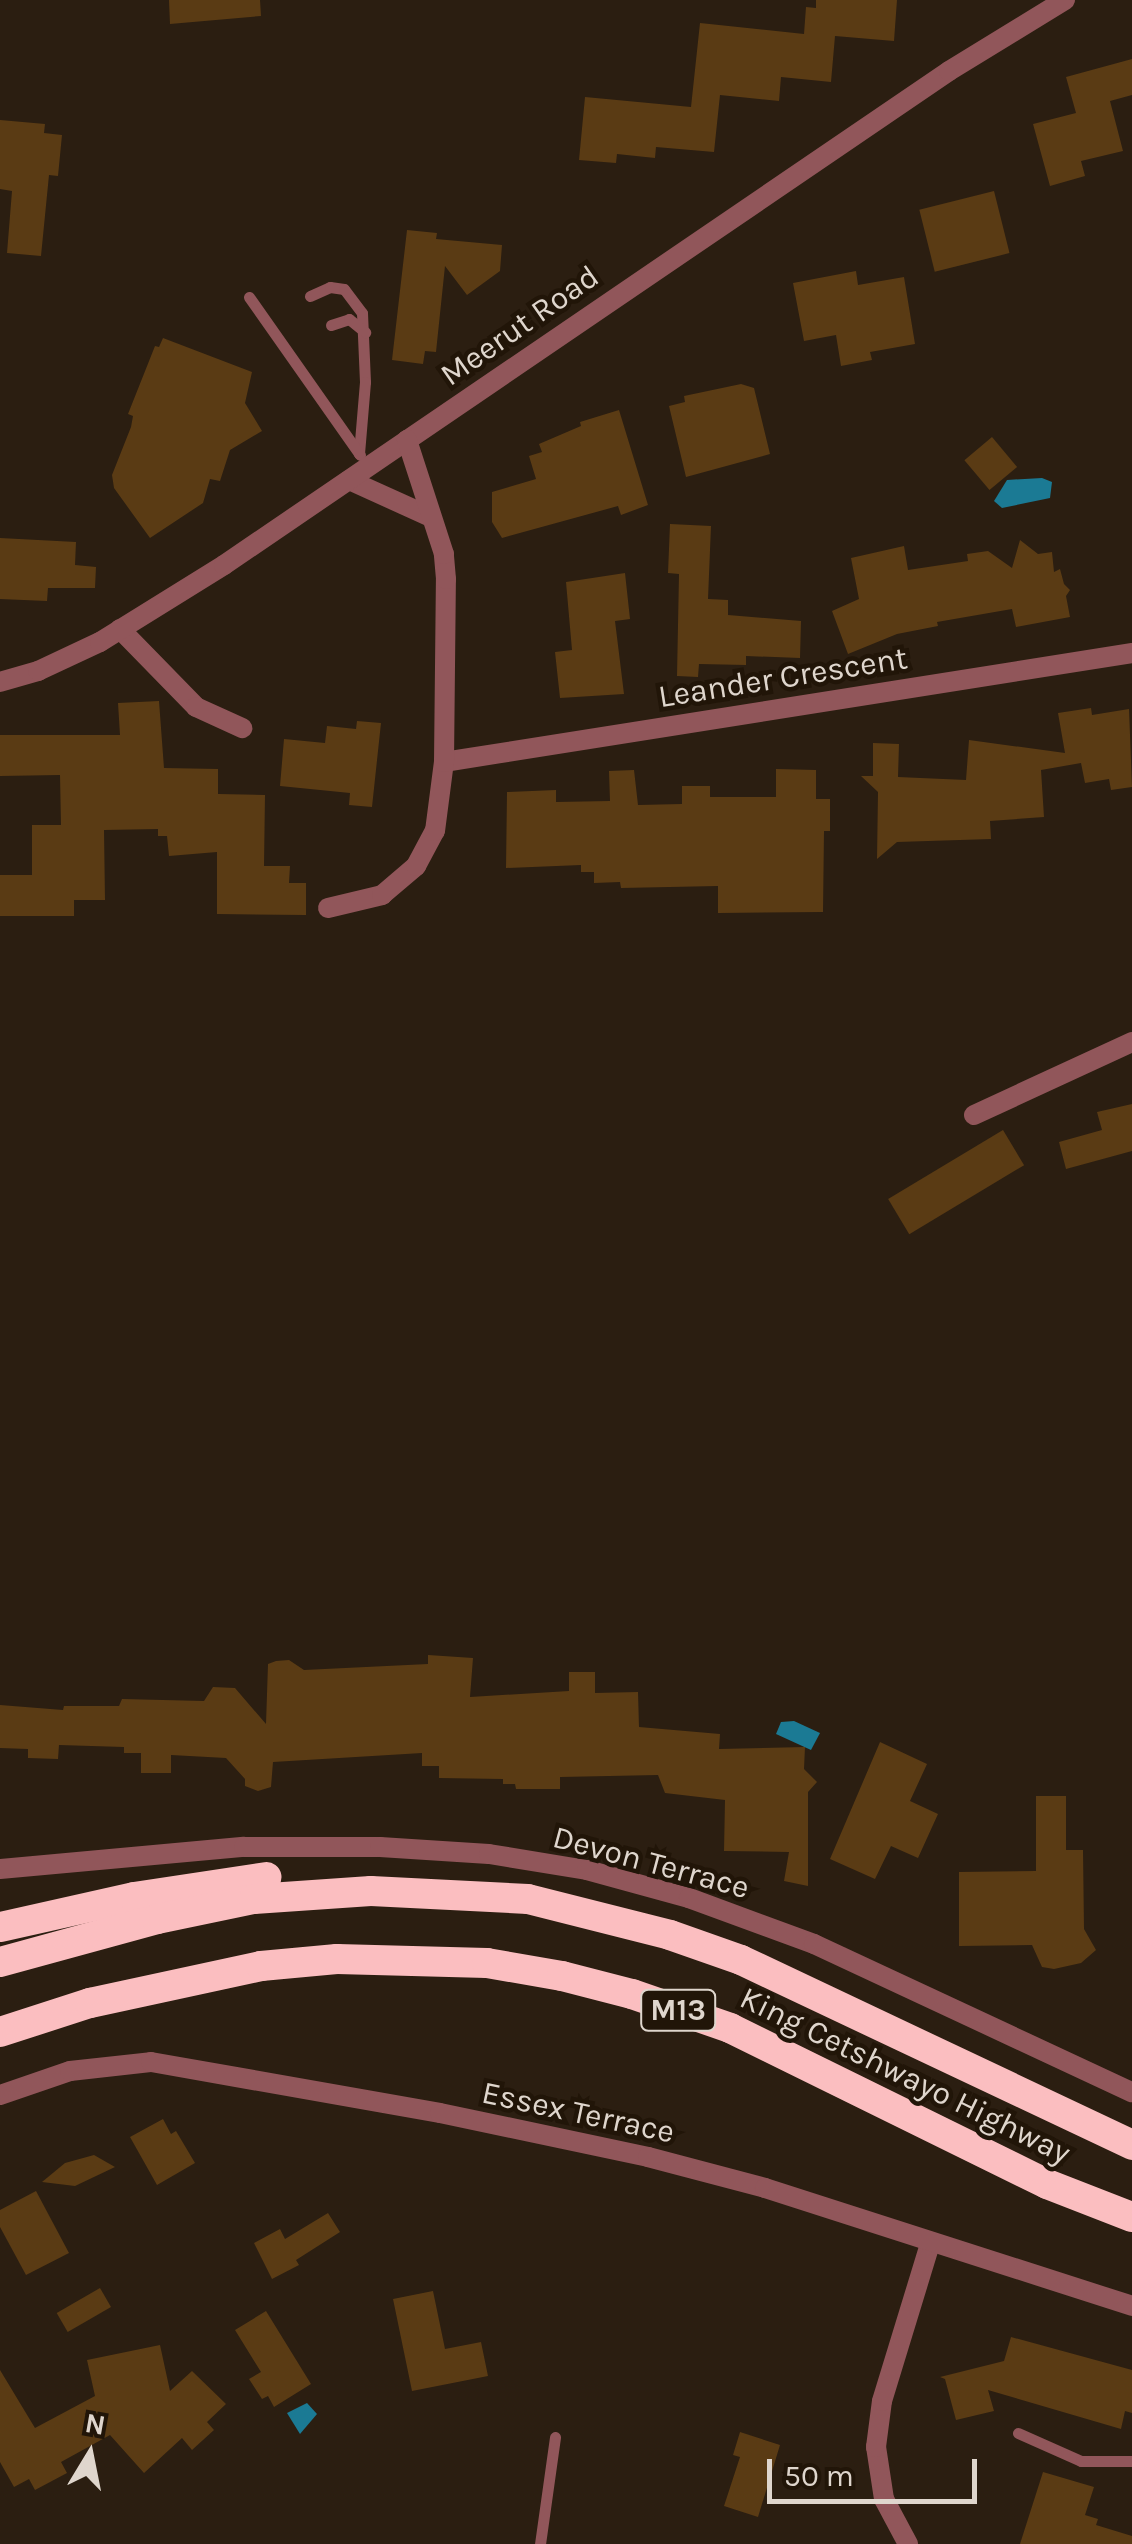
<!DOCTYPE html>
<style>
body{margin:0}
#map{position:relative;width:1132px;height:2544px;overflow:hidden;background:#2b1e11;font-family:Karla,sans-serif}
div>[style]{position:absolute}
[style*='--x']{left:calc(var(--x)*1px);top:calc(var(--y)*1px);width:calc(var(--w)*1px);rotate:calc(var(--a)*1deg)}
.water>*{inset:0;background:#1b7a94}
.building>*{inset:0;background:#5a3b14;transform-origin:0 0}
.service>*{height:11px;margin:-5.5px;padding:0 5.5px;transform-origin:5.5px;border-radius:5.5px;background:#91565a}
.minor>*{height:20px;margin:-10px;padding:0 10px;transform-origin:10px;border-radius:10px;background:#91565a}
.tertiary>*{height:20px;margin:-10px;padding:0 10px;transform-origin:10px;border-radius:10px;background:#91565a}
.motorway>*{height:30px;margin:-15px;padding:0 15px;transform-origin:15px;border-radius:15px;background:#fbbec0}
span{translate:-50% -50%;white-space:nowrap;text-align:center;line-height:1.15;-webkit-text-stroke:9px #211508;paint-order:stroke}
.shield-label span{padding:2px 8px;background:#211508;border:2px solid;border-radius:8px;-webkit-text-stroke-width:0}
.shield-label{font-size:30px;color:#dfd6cd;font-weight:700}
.street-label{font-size:32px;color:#dfd6cd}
.north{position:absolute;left:40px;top:2404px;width:100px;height:100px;-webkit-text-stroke:8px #211508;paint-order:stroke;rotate:10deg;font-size:28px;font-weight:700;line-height:40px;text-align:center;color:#dfd6cd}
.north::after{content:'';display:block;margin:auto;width:35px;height:45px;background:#dfd6cd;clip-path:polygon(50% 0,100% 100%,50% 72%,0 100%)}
.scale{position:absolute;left:767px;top:2459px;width:210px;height:45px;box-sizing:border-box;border:5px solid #dfd6cd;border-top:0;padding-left:12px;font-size:30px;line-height:35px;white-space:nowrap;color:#dfd6cd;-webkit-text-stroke:8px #211508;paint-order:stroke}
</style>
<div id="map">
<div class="water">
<div style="clip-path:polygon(1042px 478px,1052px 482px,1050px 498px,1002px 508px,994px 501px,1007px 480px)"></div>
<div style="clip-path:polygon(794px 1721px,820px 1733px,811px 1750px,776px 1734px,781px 1722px)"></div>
<div style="clip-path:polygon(307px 2403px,317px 2414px,300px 2434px,287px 2413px)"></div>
</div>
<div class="building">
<div style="clip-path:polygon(169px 0,260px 0,261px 16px,170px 24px)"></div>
<div style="clip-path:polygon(816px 0,897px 0,894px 41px,835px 36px,831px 82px,781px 77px,779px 101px,720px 95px,714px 152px,656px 147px,655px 158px,617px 154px,616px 163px,579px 160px,585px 97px,691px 107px,700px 23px,804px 34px,806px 7px,816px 8px)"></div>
<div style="clip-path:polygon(1132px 59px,1132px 95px,1110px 101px,1123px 151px,1081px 161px,1085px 176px,1050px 186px,1033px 124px,1076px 113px,1066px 77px)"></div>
<div style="clip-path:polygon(0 120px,45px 124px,44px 133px,62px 135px,58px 176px,49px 175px,41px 256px,7px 253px,12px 191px,0 189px)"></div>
<div style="left:994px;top:191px;width:64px;height:77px;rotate:76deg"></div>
<div style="clip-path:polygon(407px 230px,437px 233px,436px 239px,502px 245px,500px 271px,467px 295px,445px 266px,436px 352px,425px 351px,423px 364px,392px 360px)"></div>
<div style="clip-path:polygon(856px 271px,858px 285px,904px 277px,915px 344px,870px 352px,872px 360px,841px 366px,836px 335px,804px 341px,793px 283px)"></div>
<div style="clip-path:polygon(163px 338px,252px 372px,245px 403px,262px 431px,230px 450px,220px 481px,210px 479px,203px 503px,150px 538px,114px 488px,112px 475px,131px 427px,133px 416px,128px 414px,155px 346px,159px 347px)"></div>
<div style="clip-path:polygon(741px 384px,754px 388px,770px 454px,686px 477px,669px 406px,685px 402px,684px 396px)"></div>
<div style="clip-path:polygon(619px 410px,648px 505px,621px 515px,618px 506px,502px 538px,492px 522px,492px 492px,536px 479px,529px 456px,542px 452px,539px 444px,581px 426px,580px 422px)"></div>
<div style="left:992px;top:437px;width:39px;height:36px;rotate:50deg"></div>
<div style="clip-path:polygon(670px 524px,711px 526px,708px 599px,728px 600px,728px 615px,801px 621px,800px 658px,746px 656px,746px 665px,699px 664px,698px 677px,677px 676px,679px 574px,668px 573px)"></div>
<div style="clip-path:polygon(0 538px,76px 542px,75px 565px,96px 567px,95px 588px,48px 588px,47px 601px,0 599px)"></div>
<div style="clip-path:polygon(1020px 540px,1038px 554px,1052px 552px,1054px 572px,1060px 569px,1064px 584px,1070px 590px,1066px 596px,1070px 617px,1016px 627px,1012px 609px,937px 622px,938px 626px,897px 634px,848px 654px,832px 611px,859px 599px,851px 558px,904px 546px,908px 570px,968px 561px,967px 554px,988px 551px,1012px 568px)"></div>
<div style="clip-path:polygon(625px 573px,630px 619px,615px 621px,624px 694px,560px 698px,555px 652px,572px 650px,566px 582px)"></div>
<div style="clip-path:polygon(159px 701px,164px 768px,218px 769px,218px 794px,265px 795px,264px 866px,290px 866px,289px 883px,306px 883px,306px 915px,217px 914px,217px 852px,169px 856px,167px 836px,158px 836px,158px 829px,104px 830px,105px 900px,74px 900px,74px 916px,0 916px,0 875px,32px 875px,32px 825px,61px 825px,60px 775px,0 776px,0 735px,120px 735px,118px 703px)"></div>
<div style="clip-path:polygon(1091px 708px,1092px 715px,1129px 709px,1132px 787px,1111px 790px,1109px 779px,1085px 783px,1081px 763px,1041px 770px,1044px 817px,990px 821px,991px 839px,897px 842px,877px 859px,878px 792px,861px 776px,873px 776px,873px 743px,899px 744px,898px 777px,966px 780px,969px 740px,1065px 753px,1058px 713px)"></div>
<div style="clip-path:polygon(357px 721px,381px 723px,372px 807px,349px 805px,350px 793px,280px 786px,284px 739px,325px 743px,327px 726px,356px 729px)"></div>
<div style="clip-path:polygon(776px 769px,816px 770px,816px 799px,830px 799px,830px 831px,824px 831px,823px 912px,718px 913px,718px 886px,621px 888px,620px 882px,594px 883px,594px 872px,581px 872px,581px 865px,506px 868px,507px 792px,556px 790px,556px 802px,610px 801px,609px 771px,634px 770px,638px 805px,682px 804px,682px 786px,710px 786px,710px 797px,776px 797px)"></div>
<div style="clip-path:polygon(1132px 1104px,1132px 1151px,1066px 1169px,1059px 1142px,1102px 1130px,1097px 1112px)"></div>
<div style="left:1003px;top:1130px;width:41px;height:134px;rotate:59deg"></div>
<div style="clip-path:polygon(428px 1655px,473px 1658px,470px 1697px,569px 1691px,569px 1672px,595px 1672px,595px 1693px,638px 1692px,639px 1727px,720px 1734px,719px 1749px,805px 1747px,804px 1769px,817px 1782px,808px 1792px,808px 1886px,784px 1881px,789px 1852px,724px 1851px,725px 1800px,665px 1793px,658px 1775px,560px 1777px,560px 1789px,516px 1789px,515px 1784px,503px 1784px,503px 1779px,439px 1778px,439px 1766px,422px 1766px,422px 1753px,273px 1762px,271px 1787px,258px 1791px,245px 1786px,245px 1779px,226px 1758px,171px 1755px,171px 1773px,141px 1773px,141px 1753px,124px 1753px,124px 1747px,59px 1745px,58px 1759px,28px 1758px,28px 1749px,0 1748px,0 1705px,63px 1710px,64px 1706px,119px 1706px,122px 1699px,204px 1701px,213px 1687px,235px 1688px,266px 1724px,268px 1664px,276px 1661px,289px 1660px,304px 1670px,428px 1664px)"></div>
<div style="clip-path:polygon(880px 1742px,927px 1764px,910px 1801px,938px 1814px,918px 1858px,891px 1846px,875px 1879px,830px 1859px)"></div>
<div style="clip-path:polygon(1036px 1796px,1066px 1796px,1066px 1850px,1083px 1850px,1084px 1929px,1096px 1950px,1081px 1963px,1054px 1969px,1042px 1967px,1032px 1945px,959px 1946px,959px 1872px,1036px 1871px)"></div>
<div style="clip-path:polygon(163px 2119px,171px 2134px,176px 2131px,195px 2163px,157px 2185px,130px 2137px)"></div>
<div style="clip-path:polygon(94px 2155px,115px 2167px,75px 2186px,42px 2182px,65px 2163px)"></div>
<div style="clip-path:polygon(36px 2191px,69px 2253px,26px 2275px,0 2227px,0 2210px)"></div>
<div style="clip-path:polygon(328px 2213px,340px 2232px,296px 2260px,299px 2265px,272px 2279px,254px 2243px,280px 2229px,285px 2239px)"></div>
<div style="left:100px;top:2288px;width:22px;height:50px;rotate:60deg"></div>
<div style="clip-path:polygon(433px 2291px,445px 2349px,481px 2342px,488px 2376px,412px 2391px,393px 2299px)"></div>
<div style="clip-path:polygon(266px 2311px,311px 2384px,274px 2407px,268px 2396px,262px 2399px,249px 2379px,261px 2372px,235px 2330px)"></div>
<div style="clip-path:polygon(1011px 2337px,1132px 2370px,1132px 2413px,1125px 2411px,1121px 2429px,988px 2390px,994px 2411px,956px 2420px,945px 2379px,940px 2377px,1004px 2361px)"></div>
<div style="clip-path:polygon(160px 2345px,170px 2391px,192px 2371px,226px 2404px,207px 2422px,214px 2430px,192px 2450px,182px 2438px,144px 2473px,110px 2435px,61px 2462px,67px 2473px,35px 2490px,29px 2479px,14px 2487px,0 2462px,0 2370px,35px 2428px,95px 2396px,87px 2360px)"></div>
<div style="clip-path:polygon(740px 2432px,780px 2445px,758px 2517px,724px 2506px,740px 2457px,733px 2455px)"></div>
<div style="clip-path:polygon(1043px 2472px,1094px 2487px,1085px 2515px,1098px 2519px,1096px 2525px,1132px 2536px,1132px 2544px,1020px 2544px)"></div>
</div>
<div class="service">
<div style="--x:310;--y:296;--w:22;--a:-24"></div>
<div style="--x:330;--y:287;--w:14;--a:8"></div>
<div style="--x:344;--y:289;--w:30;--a:53"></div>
<div style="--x:362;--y:313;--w:69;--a:87.5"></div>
<div style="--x:365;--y:382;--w:72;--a:94.8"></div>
<div style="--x:249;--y:297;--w:193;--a:54.9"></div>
<div style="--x:331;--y:325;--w:19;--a:-18"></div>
<div style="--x:349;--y:319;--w:21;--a:39"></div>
<div style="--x:1018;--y:2433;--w:69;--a:24"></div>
<div style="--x:1081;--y:2461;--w:51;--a:0"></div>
<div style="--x:540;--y:2544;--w:108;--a:-82"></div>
</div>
<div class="minor">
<div style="--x:349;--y:480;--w:90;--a:24.3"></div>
<div style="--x:120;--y:629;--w:109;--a:45.7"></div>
<div style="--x:196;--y:707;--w:51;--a:24.5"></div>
<div style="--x:0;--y:682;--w:40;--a:-16"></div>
<div style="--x:38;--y:671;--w:68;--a:-25.1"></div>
<div style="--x:100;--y:642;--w:146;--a:-31.8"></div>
<div style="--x:224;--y:565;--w:877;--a:-34.27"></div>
<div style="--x:949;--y:71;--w:136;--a:-31.5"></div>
<div style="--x:444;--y:762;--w:697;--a:-9"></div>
<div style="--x:328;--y:908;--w:56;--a:-13.5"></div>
<div style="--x:382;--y:895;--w:45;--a:-40.5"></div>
<div style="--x:416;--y:866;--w:40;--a:-62"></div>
<div style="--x:435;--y:831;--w:70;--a:-82.6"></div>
<div style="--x:444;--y:762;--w:183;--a:-89.4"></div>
<div style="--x:446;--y:579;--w:25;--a:-95"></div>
<div style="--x:444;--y:554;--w:120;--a:-108"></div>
<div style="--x:974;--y:1115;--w:174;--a:-24.8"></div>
<div style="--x:908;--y:2544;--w:51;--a:-118.1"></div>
<div style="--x:884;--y:2499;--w:53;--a:-98.7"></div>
<div style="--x:876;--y:2447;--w:46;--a:-82.6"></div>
<div style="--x:882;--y:2401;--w:164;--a:-73"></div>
</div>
<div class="tertiary">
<div style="--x:0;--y:1869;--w:245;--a:-5.2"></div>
<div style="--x:244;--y:1847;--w:136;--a:0"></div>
<div style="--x:380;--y:1847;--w:109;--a:3.7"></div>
<div style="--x:489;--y:1854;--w:99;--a:9.3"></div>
<div style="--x:587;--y:1870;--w:106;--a:15.4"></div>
<div style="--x:689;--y:1898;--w:133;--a:20.2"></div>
<div style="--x:814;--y:1944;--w:351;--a:25"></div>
<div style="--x:0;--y:2095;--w:74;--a:-18.9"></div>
<div style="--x:70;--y:2071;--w:81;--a:-6.3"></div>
<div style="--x:151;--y:2062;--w:293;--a:10"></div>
<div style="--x:440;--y:2113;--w:213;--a:11.9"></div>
<div style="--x:648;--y:2157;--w:121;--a:14.8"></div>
<div style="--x:765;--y:2188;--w:386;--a:17.8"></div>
</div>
<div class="motorway">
<div style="--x:0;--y:1927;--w:137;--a:-12.6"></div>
<div style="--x:134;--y:1897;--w:134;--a:-8.6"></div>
<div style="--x:0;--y:1962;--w:163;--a:-15.3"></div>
<div style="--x:157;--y:1919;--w:99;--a:-11.7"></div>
<div style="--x:254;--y:1899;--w:117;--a:-3.9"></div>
<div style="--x:371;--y:1891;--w:157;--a:2.9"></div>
<div style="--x:528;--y:1899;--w:146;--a:14.2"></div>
<div style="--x:670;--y:1935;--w:75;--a:19.4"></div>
<div style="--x:741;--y:1960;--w:433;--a:25.3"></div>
<div style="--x:0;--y:2032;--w:95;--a:-17.9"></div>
<div style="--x:90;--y:2003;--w:175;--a:-12.2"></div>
<div style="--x:261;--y:1966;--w:76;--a:-5.3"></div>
<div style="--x:337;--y:1959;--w:150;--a:1.5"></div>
<div style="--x:487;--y:1963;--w:76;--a:9.8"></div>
<div style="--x:562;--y:1976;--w:72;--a:14.4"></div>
<div style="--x:632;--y:1994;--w:104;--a:19.1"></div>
<div style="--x:730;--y:2028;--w:353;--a:26.2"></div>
<div style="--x:1047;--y:2184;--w:91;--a:21.2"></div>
</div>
<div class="shield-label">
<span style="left:678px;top:2010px">M13</span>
</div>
<div class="street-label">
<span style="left:520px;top:326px;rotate:-35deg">Meerut Road</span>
<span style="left:783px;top:678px;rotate:-9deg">Leander Crescent</span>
<span style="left:651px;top:1863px;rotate:15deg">Devon Terrace</span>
<span style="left:905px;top:2076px;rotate:26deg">King Cetshwayo Highway</span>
<span style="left:578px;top:2113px;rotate:12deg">Essex Terrace</span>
</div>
<div class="north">N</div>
<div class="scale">50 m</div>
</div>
